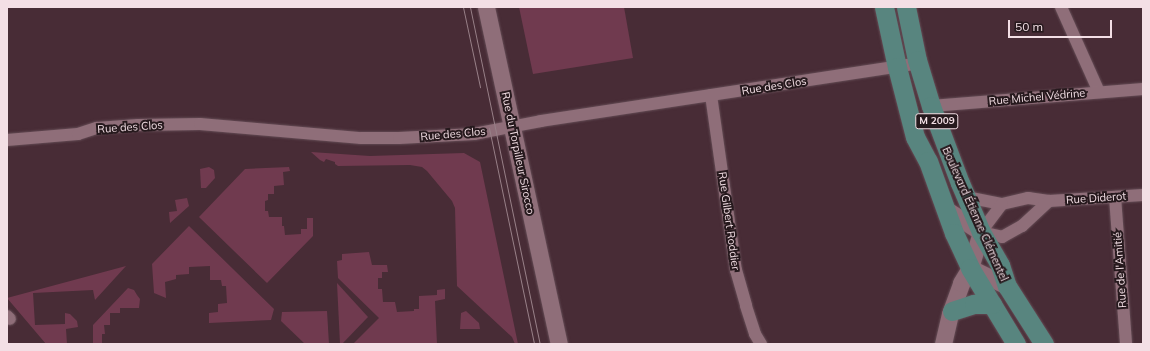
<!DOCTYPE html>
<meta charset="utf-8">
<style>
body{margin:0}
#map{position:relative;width:1150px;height:351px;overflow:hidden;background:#482c36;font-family:Mulish,sans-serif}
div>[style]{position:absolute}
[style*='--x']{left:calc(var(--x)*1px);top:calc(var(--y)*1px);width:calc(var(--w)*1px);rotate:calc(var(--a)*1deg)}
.green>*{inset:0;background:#703a4f}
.roads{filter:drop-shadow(0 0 1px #644c55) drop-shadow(0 0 1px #644c55)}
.street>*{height:12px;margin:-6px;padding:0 6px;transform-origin:6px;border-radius:6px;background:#8f6e79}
.secondary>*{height:17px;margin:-8.5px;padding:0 8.5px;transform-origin:8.5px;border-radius:8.5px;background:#8f6e79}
.primary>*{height:19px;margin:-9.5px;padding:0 9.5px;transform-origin:9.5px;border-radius:9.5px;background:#58857f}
.tram>*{height:1px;margin:-0.5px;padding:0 0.5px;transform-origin:0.5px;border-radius:0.5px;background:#988088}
span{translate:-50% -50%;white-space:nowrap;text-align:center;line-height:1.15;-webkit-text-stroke:4px #26191d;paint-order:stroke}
.shield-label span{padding:1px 3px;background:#26191d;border:1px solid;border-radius:3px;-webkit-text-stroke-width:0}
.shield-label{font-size:10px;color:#f3dfe5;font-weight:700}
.street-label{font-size:11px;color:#f3dfe5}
.frame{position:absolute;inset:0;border:8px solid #f3dfe5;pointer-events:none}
.scale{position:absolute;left:1008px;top:20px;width:104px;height:18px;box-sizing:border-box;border:2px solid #f3dfe5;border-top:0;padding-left:5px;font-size:12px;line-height:14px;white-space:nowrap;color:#f3dfe5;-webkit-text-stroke:3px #26191d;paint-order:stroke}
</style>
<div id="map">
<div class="green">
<div style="clip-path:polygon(519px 7px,624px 7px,633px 58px,533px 74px)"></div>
<div style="clip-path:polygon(311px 152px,370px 156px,464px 153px,480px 162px,518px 344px,515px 344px,512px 337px,457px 286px,455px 208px,452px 201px,427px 171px,422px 167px,410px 165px,338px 166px,335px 164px,335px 162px,326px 159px,324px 162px,320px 160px)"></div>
<div style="clip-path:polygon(209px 167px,214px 170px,215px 178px,206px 188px,201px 188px,200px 169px)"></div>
<div style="clip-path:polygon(289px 167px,290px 171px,283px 172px,284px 185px,274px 186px,274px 194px,268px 194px,268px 200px,265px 201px,265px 211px,268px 211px,269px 217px,282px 217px,282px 226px,284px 226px,285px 235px,301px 234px,301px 229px,307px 229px,307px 218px,313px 218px,313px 236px,267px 283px,199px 217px,245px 169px)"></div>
<div style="clip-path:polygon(187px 198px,189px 206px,170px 223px,169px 212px,177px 211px,175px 200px)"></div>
<div style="clip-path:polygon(189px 226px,274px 309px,271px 320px,209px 323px,209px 313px,218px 312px,218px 304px,227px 303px,226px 286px,222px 286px,221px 280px,210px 280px,210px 266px,189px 267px,189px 274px,176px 275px,176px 279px,165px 282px,166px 298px,154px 293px,152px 264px)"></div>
<div style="clip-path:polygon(369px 252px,372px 265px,387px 265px,388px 272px,382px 272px,382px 278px,378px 278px,378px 289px,382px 289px,383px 302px,395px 302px,397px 312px,414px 311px,414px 309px,419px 309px,419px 296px,437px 295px,437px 290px,445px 289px,445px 299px,435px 301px,437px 344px,353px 344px,379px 318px,338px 278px,337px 261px,342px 260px,342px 254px)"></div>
<div style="clip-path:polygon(126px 266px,95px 300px,93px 290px,33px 293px,35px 325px,65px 324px,65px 313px,70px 314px,77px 321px,78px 327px,66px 329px,67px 344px,46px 344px,7px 298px)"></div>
<div style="clip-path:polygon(337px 283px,368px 317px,342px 344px,340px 344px)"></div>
<div style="clip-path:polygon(128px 288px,134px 290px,137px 295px,140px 299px,139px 308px,120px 308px,120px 313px,110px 313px,110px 325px,104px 325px,105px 334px,102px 334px,102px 343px,105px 344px,93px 344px,93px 325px)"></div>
<div style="clip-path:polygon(327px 311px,329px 344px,305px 344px,281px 321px,282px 312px)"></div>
<div style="clip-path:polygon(466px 311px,479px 323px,480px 329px,460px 329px,461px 313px)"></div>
</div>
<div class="roads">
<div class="street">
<div style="--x:1061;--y:7;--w:93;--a:65.9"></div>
<div style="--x:711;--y:95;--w:177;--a:81.9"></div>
<div style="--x:736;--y:270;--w:37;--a:74"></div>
<div style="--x:746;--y:306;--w:29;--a:72"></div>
<div style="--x:755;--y:334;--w:12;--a:59"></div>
<div style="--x:931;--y:106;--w:213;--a:-4.6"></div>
<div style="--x:7;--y:140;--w:71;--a:-4.8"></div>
<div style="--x:78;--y:134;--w:20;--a:-18"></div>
<div style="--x:97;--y:128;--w:41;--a:-4.2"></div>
<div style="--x:138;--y:125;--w:62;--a:-0.9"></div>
<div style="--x:200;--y:124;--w:162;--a:5"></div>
<div style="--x:361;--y:138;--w:38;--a:0"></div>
<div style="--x:399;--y:138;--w:75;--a:-3.1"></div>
<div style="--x:474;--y:134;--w:68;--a:-11"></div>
<div style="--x:541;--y:121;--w:381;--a:-8.7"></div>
<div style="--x:966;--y:197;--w:37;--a:11"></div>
<div style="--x:1002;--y:204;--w:27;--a:-13"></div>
<div style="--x:1028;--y:198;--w:21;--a:8"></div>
<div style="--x:1049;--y:201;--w:94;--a:-3.7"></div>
<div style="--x:1115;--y:197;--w:147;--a:85.7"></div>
<div style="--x:1002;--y:204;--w:35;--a:127"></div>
<div style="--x:981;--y:232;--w:22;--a:13"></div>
<div style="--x:1002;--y:237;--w:23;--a:-29"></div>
<div style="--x:1022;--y:226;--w:37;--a:-43"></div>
<div style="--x:7;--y:316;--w:4;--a:45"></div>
</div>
<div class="secondary">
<div style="--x:486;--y:7;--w:345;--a:77.8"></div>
<div style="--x:970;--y:268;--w:41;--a:25.9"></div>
<div style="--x:943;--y:344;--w:31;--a:-77"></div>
<div style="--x:950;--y:314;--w:33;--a:-70"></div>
<div style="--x:961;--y:283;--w:17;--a:-59"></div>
<div style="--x:970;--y:268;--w:38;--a:-73"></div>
<div style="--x:981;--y:232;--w:40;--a:-147.1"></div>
</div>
<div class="primary">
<div style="--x:884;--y:7;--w:61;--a:77.8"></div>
<div style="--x:897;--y:67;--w:72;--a:75.6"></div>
<div style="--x:915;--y:137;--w:27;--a:62"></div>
<div style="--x:928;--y:161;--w:77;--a:70.1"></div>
<div style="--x:954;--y:233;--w:38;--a:65"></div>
<div style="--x:970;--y:268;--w:89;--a:58.8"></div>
<div style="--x:906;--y:7;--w:54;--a:78.3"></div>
<div style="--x:917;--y:60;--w:48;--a:73.1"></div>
<div style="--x:931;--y:106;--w:82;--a:69.4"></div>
<div style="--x:960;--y:183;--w:53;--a:66.8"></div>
<div style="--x:981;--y:232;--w:38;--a:60"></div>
<div style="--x:1000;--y:265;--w:22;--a:72"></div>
<div style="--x:1007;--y:286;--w:69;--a:57.5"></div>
<div style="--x:952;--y:311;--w:23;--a:-18"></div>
<div style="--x:974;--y:304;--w:18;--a:0"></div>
</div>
</div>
<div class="tram">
<div style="--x:463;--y:7;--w:82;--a:78"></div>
<div style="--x:470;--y:7;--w:344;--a:78.3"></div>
<div style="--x:489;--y:128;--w:221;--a:78.2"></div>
</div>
<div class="shield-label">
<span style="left:937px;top:121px">M 2009</span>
</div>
<div class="street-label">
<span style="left:774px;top:86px;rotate:-9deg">Rue des Clos</span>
<span style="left:1037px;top:97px;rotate:-5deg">Rue Michel Védrine</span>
<span style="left:130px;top:127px;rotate:-4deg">Rue des Clos</span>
<span style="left:453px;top:134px;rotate:-5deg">Rue des Clos</span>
<span style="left:518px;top:153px;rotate:78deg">Rue du Torpilleur Sirocco</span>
<span style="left:1096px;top:198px;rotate:-4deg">Rue Diderot</span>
<span style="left:975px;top:214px;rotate:66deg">Boulevard Étienne Clémentel</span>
<span style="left:729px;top:221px;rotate:82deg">Rue Gilbert Roddier</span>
<span style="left:1120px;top:270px;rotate:-94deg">Rue de l'Amitié</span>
</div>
<div class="frame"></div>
<div class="scale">50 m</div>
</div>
